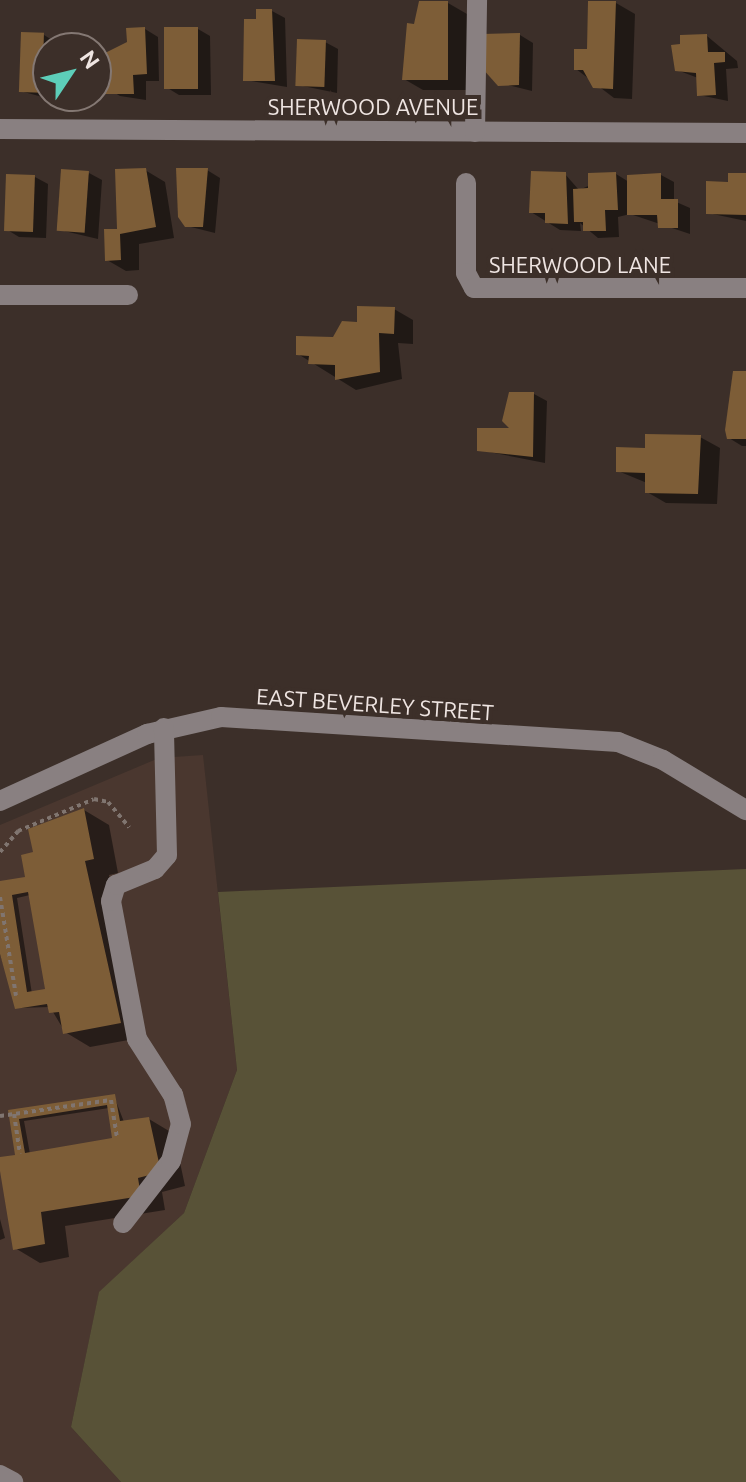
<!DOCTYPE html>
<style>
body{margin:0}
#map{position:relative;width:746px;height:1482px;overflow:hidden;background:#3c2f29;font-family:Ubuntu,sans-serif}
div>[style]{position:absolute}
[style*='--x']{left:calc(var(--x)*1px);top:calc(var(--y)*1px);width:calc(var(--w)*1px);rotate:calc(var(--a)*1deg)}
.built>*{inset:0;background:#4a372f}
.green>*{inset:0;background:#585237}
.shadow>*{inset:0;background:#0007}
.building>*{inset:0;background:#7d5d37;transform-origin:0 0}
.path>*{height:4px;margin-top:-2px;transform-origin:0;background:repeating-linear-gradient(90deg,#807570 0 4px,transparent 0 8px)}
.minor>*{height:20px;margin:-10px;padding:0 10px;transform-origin:10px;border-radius:10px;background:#898081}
span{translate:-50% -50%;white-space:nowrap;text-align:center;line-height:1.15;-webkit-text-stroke:8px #3c2f29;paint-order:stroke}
.street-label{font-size:22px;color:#efe5e2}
.north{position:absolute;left:32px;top:32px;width:80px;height:80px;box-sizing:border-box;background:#3c2f29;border:2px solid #847873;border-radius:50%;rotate:55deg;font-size:22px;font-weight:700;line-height:32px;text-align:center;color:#efe5e2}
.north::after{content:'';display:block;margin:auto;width:28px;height:36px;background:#5dceb9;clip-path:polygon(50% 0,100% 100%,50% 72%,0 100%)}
</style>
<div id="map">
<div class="built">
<div style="clip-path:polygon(203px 755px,237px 1070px,184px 1213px,99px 1293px,71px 1427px,121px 1482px,0 1482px,0 825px,159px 758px)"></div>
</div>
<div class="green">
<div style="clip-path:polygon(746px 869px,746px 1482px,121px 1482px,71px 1427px,99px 1292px,184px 1213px,237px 1070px,218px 892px)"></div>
</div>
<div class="shadow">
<div style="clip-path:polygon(448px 3px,467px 14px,467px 90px,423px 90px,404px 79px,415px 26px)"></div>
<div style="clip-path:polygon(616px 3px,635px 14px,632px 99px,614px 98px,576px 69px)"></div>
<div style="clip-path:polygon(272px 11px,285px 18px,287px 87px,245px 80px,258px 21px)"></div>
<div style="clip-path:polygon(145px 29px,158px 37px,159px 81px,146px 81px,146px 100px,120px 96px,107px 88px,129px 43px)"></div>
<div style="clip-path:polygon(198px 29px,210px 36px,211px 95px,179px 95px,166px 87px)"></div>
<div style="clip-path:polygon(44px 35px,57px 43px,48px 48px,48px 96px,54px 100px,20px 91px)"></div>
<div style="clip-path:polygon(520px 35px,533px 43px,532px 91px,504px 84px)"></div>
<div style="clip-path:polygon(707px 36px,737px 61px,738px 68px,726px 69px,728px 101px,699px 95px,698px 78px,677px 70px)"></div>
<div style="clip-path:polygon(325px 42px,338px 49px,337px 93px,298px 85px)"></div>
<div style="clip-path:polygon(69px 96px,95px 96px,95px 99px,74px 99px)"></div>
<div style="clip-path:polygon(145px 170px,165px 182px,174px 238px,139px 244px,139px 270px,126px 271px,107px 260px)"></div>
<div style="clip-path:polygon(207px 170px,220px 178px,215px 233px,187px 226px)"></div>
<div style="clip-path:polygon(89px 173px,102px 180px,98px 239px,60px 230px)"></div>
<div style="clip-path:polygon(565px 174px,579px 190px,616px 174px,629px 182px,661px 175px,674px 182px,674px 201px,690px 208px,690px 234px,630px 214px,618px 217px,619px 237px,598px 238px,580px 223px,581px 231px,560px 230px,531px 212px)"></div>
<div style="clip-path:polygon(746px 176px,746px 221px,708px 213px,730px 184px)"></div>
<div style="clip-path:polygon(35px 177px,48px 184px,46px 238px,19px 237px,6px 229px)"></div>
<div style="clip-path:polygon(394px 309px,413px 320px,413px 344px,398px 343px,402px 379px,356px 390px,298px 354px)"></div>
<div style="clip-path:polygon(746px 373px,746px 446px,742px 446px,729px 438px)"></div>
<div style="clip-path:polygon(534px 394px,547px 401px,545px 463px,479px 450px,515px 430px)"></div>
<div style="clip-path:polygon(700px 437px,720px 448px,717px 504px,666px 503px,647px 492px,647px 483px,618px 471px,647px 450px)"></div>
<div style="clip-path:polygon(evenodd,84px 810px,109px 825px,118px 873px,109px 875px,145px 1037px,90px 1047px,65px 1032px,50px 1007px,17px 1008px,0 954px,0 883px,24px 879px,35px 854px,84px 810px,30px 895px,47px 991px,32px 994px,17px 898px,30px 895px)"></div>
<div style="clip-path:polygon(evenodd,114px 1096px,124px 1122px,149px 1119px,174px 1134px,185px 1186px,162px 1192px,165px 1210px,65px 1226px,69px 1257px,40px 1263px,15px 1248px,18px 1156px,10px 1111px,114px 1096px,109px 1108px,115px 1139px,30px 1154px,24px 1121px,109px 1108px)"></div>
<div style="clip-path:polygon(0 1219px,5px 1238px,0 1240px)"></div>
</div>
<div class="building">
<div style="clip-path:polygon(419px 1px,448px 1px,448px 80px,402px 80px,407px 23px,414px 24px)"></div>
<div style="clip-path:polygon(588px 1px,616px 1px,613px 89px,593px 88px,583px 70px,574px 70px,574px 49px,587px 49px)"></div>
<div style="clip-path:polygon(256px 9px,272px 9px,275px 81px,243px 81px,244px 19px,256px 19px)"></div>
<div style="clip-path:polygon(145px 27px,147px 74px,133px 75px,134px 94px,105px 94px,105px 53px,127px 42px,126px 28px)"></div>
<div style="left:164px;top:27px;width:34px;height:62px"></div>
<div style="left:21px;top:32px;width:23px;height:60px;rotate:2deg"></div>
<div style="clip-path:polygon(520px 33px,519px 85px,498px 86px,482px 68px,482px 34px)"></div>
<div style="clip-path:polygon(707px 34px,708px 52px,725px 52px,725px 62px,714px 63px,716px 95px,697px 96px,696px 73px,675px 71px,671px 45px,680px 44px,680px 35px)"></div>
<div style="left:297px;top:39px;width:29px;height:47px;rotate:2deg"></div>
<div style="left:59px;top:40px;width:23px;height:8px;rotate:2deg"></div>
<div style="clip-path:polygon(146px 168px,156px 227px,120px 234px,121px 260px,105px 261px,104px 229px,117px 229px,115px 169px)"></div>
<div style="clip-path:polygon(176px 168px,208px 168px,203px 227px,185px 227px,178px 217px)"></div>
<div style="left:61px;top:169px;width:28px;height:62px;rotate:4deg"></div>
<div style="clip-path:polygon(531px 171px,566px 172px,568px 224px,545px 223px,545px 213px,529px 213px)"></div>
<div style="clip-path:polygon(616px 172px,618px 210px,605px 210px,606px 231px,583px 231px,583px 222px,574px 222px,573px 189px,588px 188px,588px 173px)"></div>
<div style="clip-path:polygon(661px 173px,661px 199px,678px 199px,678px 228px,658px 228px,657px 215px,627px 215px,627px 175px)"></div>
<div style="clip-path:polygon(728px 173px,746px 173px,746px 215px,706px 214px,706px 181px,728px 182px)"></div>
<div style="left:6px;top:174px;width:29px;height:57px;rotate:2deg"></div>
<div style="clip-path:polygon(357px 306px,395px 307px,394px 334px,379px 333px,380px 372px,335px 380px,335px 365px,308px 364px,309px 356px,296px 355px,296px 336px,333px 337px,342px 321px,357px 322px)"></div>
<div style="clip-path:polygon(733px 371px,746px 371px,746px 439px,727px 439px,725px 430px)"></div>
<div style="clip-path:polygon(509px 392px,534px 392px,533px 457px,477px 451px,477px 428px,509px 428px,502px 421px)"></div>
<div style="clip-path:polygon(645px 434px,701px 435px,698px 494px,645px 493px,645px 473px,616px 472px,616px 447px,645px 448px)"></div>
<div style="clip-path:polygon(evenodd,84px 808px,94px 859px,85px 861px,121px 1023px,63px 1034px,59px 1012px,49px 1013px,47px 1004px,15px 1009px,0 954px,0 881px,25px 877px,21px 855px,33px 852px,28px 829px,84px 808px,28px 892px,45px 989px,27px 992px,12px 895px,28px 892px)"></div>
<div style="clip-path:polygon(evenodd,115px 1094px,120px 1121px,149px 1117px,161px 1172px,138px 1178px,141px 1196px,41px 1212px,45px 1244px,13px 1250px,0 1171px,0 1157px,15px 1155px,8px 1110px,115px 1094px,107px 1105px,112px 1138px,25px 1153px,19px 1119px,107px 1105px)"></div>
</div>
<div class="path">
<div style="--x:0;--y:852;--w:28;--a:-49"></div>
<div style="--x:18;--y:831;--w:82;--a:-22.8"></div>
<div style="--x:94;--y:799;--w:14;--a:12"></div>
<div style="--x:108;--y:802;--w:33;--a:50"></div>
<div style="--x:0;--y:897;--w:100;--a:80.8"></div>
<div style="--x:14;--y:1114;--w:40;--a:81.5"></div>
<div style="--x:0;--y:1116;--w:112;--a:-8.2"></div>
<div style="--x:111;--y:1100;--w:37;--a:81"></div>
</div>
<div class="minor">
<div style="--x:0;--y:129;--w:746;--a:0.31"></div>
<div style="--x:475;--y:132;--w:132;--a:-89.1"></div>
<div style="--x:466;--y:183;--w:90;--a:90"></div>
<div style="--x:466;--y:273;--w:17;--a:62"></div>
<div style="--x:474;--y:288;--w:272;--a:0"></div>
<div style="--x:0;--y:295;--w:128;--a:0"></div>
<div style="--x:0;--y:801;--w:162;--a:-24.5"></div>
<div style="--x:147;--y:734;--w:76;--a:-12.9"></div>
<div style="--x:221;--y:717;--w:398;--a:3.6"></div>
<div style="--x:618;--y:742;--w:48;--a:21.8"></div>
<div style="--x:663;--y:760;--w:97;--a:31.1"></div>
<div style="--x:123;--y:1223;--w:78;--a:-52.3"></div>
<div style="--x:171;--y:1161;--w:38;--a:-75"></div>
<div style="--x:181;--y:1124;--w:30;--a:-105"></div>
<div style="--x:173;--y:1095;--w:67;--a:-122.7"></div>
<div style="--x:137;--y:1039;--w:140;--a:-100.7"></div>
<div style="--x:111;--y:901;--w:17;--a:-73"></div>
<div style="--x:116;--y:885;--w:42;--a:-22.3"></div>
<div style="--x:155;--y:869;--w:18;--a:-49"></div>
<div style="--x:167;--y:855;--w:127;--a:-91.4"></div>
<div style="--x:0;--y:1475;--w:15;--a:28"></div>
</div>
<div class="street-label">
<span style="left:373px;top:107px">SHERWOOD AVENUE</span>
<span style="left:580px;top:265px">SHERWOOD LANE</span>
<span style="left:375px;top:704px;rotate:4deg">EAST BEVERLEY STREET</span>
</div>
<div class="north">N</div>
</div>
